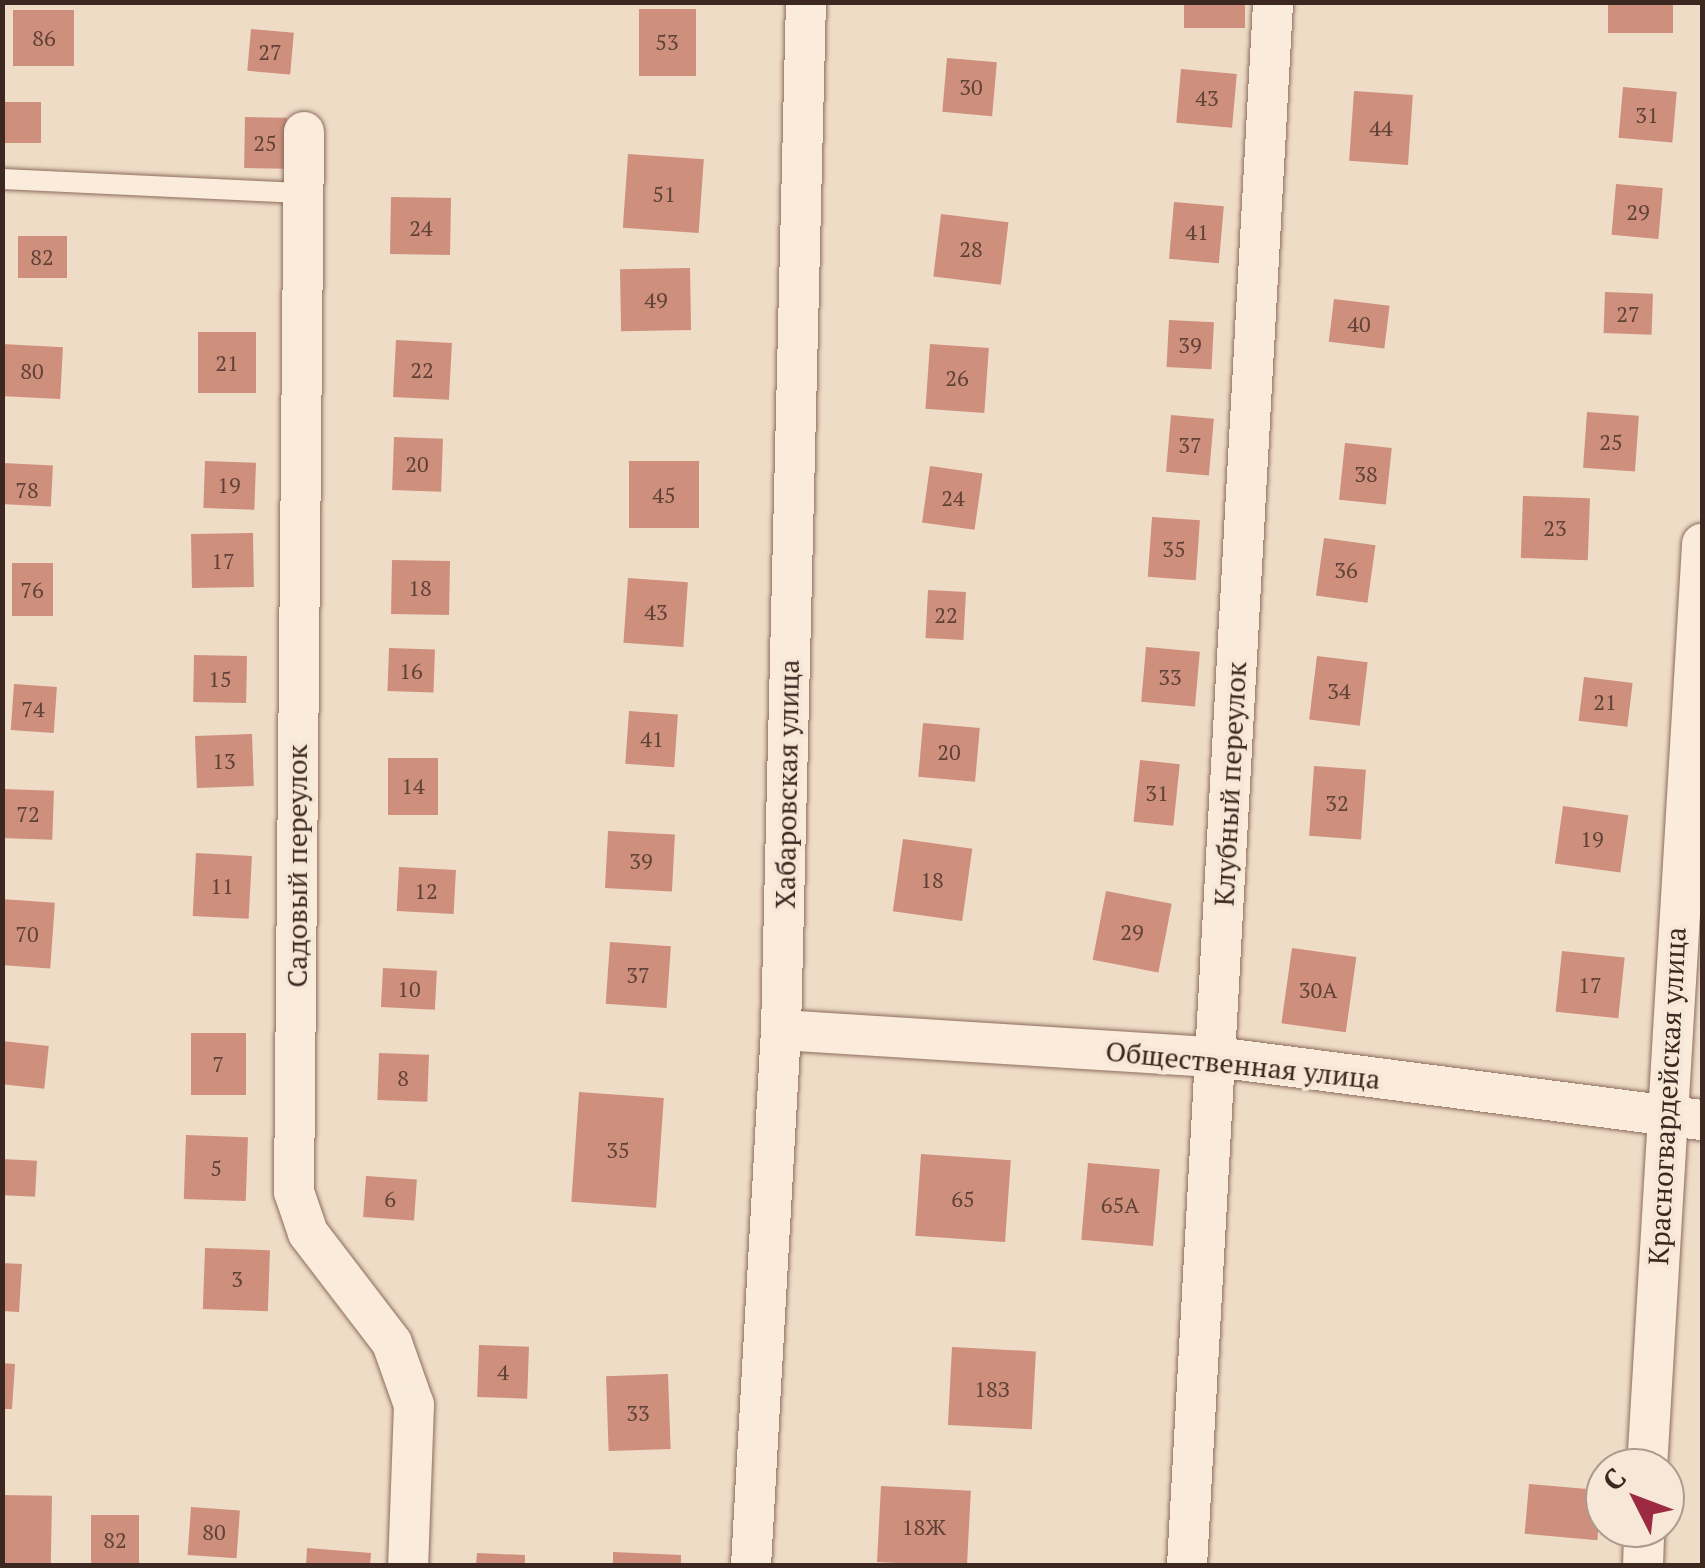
<!DOCTYPE html>
<meta charset="utf-8">
<style>
body{margin:0}
#map{position:relative;width:1705px;height:1568px;overflow:hidden;background:#efdcc7;font-family:"PT Serif",serif}
div>[style]{position:absolute}
[style*='--x']{left:calc(var(--x)*1px);top:calc(var(--y)*1px);width:calc(var(--w)*1px);rotate:calc(var(--a)*1deg)}
.building>*{inset:0;background:#ce8f7d;transform-origin:0 0}
.roads{filter:drop-shadow(0 0 2px #8c6c5c) drop-shadow(0 0 2px #8c6c5c)}
.service>*{height:20px;margin:-10px;padding:0 10px;transform-origin:10px;border-radius:10px;background:#faebdb}
.minor>*{height:40px;margin:-20px;padding:0 20px;transform-origin:20px;border-radius:20px;background:#faebdb}
span{translate:-50% -50%;white-space:nowrap;text-align:center;line-height:1.15;-webkit-text-stroke:8px #f6e7d7;paint-order:stroke}
.number-label{font-size:22px;color:#604237}
.number-label span{-webkit-text-stroke-width:0}
.street-label{font-size:28px;color:#3c2820}
.frame{position:absolute;inset:0;border:5px solid #3c2820;pointer-events:none}
.north{position:absolute;left:1585px;top:1448px;width:100px;height:100px;box-sizing:border-box;background:#f6e7d7;border:2px solid #ac9b8e;border-radius:50%;rotate:312deg;font-size:28px;font-weight:700;line-height:40px;text-align:center;color:#3c2820}
.north::after{content:'';display:block;margin:auto;width:35px;height:45px;background:#9c2b41;clip-path:polygon(50% 0,100% 100%,50% 72%,0 100%)}
</style>
<div id="map">
<div class="building">
<div style="left:1184px;top:2px;width:61px;height:26px"></div>
<div style="left:1608px;top:2px;width:65px;height:31px"></div>
<div style="left:639px;top:9px;width:57px;height:67px"></div>
<div style="left:13px;top:10px;width:61px;height:56px"></div>
<div style="left:251px;top:29px;width:43px;height:42px;rotate:5deg"></div>
<div style="left:947px;top:58px;width:50px;height:54px;rotate:5deg"></div>
<div style="left:1181px;top:69px;width:56px;height:54px;rotate:5deg"></div>
<div style="left:1623px;top:87px;width:54px;height:51px;rotate:5deg"></div>
<div style="left:1354px;top:91px;width:59px;height:70px;rotate:4deg"></div>
<div style="left:2px;top:102px;width:39px;height:41px"></div>
<div style="left:245px;top:117px;width:42px;height:51px;rotate:1deg"></div>
<div style="left:628px;top:154px;width:76px;height:74px;rotate:4deg"></div>
<div style="left:1616px;top:184px;width:47px;height:51px;rotate:5deg"></div>
<div style="left:451px;top:198px;width:57px;height:60px;rotate:91deg"></div>
<div style="left:1174px;top:202px;width:50px;height:57px;rotate:5deg"></div>
<div style="left:941px;top:214px;width:68px;height:63px;rotate:7deg"></div>
<div style="left:18px;top:236px;width:49px;height:42px"></div>
<div style="left:690px;top:268px;width:62px;height:70px;rotate:89deg"></div>
<div style="left:1605px;top:292px;width:48px;height:41px;rotate:2deg"></div>
<div style="left:1334px;top:299px;width:56px;height:43px;rotate:7deg"></div>
<div style="left:1169px;top:320px;width:45px;height:47px;rotate:3deg"></div>
<div style="left:198px;top:332px;width:58px;height:61px"></div>
<div style="left:396px;top:340px;width:56px;height:57px;rotate:3deg"></div>
<div style="left:2px;top:344px;width:61px;height:52px;rotate:3deg"></div>
<div style="left:930px;top:344px;width:59px;height:65px;rotate:4deg"></div>
<div style="left:1587px;top:412px;width:52px;height:56px;rotate:4deg"></div>
<div style="left:1171px;top:415px;width:43px;height:57px;rotate:5deg"></div>
<div style="left:394px;top:437px;width:49px;height:53px;rotate:2deg"></div>
<div style="left:1345px;top:443px;width:47px;height:57px;rotate:6deg"></div>
<div style="left:205px;top:461px;width:51px;height:47px;rotate:2deg"></div>
<div style="left:629px;top:461px;width:70px;height:67px"></div>
<div style="left:3px;top:463px;width:50px;height:41px;rotate:3deg"></div>
<div style="left:930px;top:466px;width:53px;height:57px;rotate:8deg"></div>
<div style="left:1523px;top:496px;width:67px;height:62px;rotate:2deg"></div>
<div style="left:1152px;top:517px;width:48px;height:60px;rotate:4deg"></div>
<div style="left:253px;top:533px;width:54px;height:62px;rotate:89deg"></div>
<div style="left:1324px;top:538px;width:52px;height:58px;rotate:8deg"></div>
<div style="left:392px;top:560px;width:58px;height:54px;rotate:1deg"></div>
<div style="left:12px;top:563px;width:41px;height:53px"></div>
<div style="left:628px;top:578px;width:60px;height:65px;rotate:4deg"></div>
<div style="left:928px;top:590px;width:38px;height:48px;rotate:3deg"></div>
<div style="left:1146px;top:647px;width:54px;height:55px;rotate:5deg"></div>
<div style="left:389px;top:648px;width:46px;height:43px;rotate:2deg"></div>
<div style="left:194px;top:655px;width:53px;height:47px;rotate:1deg"></div>
<div style="left:1317px;top:656px;width:51px;height:64px;rotate:7deg"></div>
<div style="left:1584px;top:677px;width:49px;height:44px;rotate:7deg"></div>
<div style="left:14px;top:684px;width:43px;height:46px;rotate:4deg"></div>
<div style="left:629px;top:711px;width:49px;height:53px;rotate:4deg"></div>
<div style="left:923px;top:723px;width:57px;height:54px;rotate:5deg"></div>
<div style="left:252px;top:734px;width:52px;height:57px;rotate:88deg"></div>
<div style="left:388px;top:758px;width:50px;height:57px"></div>
<div style="left:1140px;top:760px;width:40px;height:62px;rotate:6deg"></div>
<div style="left:1314px;top:766px;width:52px;height:70px;rotate:4deg"></div>
<div style="left:2px;top:789px;width:52px;height:49px;rotate:2deg"></div>
<div style="left:1563px;top:806px;width:66px;height:58px;rotate:8deg"></div>
<div style="left:608px;top:831px;width:67px;height:57px;rotate:3deg"></div>
<div style="left:903px;top:839px;width:70px;height:73px;rotate:8deg"></div>
<div style="left:196px;top:853px;width:56px;height:63px;rotate:3deg"></div>
<div style="left:399px;top:867px;width:57px;height:44px;rotate:3deg"></div>
<div style="left:1106px;top:891px;width:67px;height:70px;rotate:11deg"></div>
<div style="left:2px;top:899px;width:53px;height:66px;rotate:4deg"></div>
<div style="left:610px;top:942px;width:61px;height:62px;rotate:4deg"></div>
<div style="left:1292px;top:948px;width:65px;height:76px;rotate:8deg"></div>
<div style="left:1562px;top:951px;width:63px;height:61px;rotate:6deg"></div>
<div style="left:383px;top:968px;width:54px;height:39px;rotate:3deg"></div>
<div style="left:191px;top:1033px;width:55px;height:62px"></div>
<div style="left:2px;top:1041px;width:47px;height:43px;rotate:6deg"></div>
<div style="left:379px;top:1053px;width:50px;height:47px;rotate:2deg"></div>
<div style="left:579px;top:1092px;width:85px;height:110px;rotate:4deg"></div>
<div style="left:186px;top:1135px;width:62px;height:64px;rotate:2deg"></div>
<div style="left:921px;top:1154px;width:90px;height:82px;rotate:4deg"></div>
<div style="left:2px;top:1159px;width:35px;height:36px;rotate:3deg"></div>
<div style="left:1088px;top:1163px;width:72px;height:77px;rotate:5deg"></div>
<div style="left:366px;top:1176px;width:51px;height:41px;rotate:4deg"></div>
<div style="left:205px;top:1248px;width:65px;height:61px;rotate:2deg"></div>
<div style="clip-path:polygon(2px 1263px,22px 1264px,19px 1312px,2px 1311px)"></div>
<div style="left:479px;top:1345px;width:50px;height:52px;rotate:2deg"></div>
<div style="left:952px;top:1347px;width:84px;height:78px;rotate:3deg"></div>
<div style="clip-path:polygon(2px 1363px,15px 1364px,12px 1409px,2px 1409px)"></div>
<div style="left:668px;top:1374px;width:75px;height:62px;rotate:88deg"></div>
<div style="left:1529px;top:1484px;width:73px;height:50px;rotate:5deg"></div>
<div style="left:881px;top:1486px;width:90px;height:76px;rotate:3deg"></div>
<div style="left:2px;top:1495px;width:50px;height:71px;rotate:1deg"></div>
<div style="left:191px;top:1507px;width:49px;height:48px;rotate:4deg"></div>
<div style="left:91px;top:1515px;width:48px;height:51px"></div>
<div style="clip-path:polygon(307px 1548px,371px 1553px,370px 1566px,306px 1566px)"></div>
<div style="clip-path:polygon(613px 1552px,681px 1555px,681px 1566px,613px 1566px)"></div>
<div style="clip-path:polygon(477px 1553px,525px 1555px,525px 1566px,476px 1566px)"></div>
</div>
<div class="roads">
<div class="service">
<div style="--x:2;--y:179;--w:299;--a:2.7"></div>
</div>
<div class="minor">
<div style="--x:304;--y:132;--w:1060;--a:90.54"></div>
<div style="--x:294;--y:1192;--w:43;--a:71.1"></div>
<div style="--x:308;--y:1233;--w:138;--a:52.6"></div>
<div style="--x:392;--y:1343;--w:66;--a:70.5"></div>
<div style="--x:414;--y:1405;--w:161;--a:92.1"></div>
<div style="--x:781;--y:1030;--w:436;--a:3.6"></div>
<div style="--x:1216;--y:1057;--w:490;--a:7.4"></div>
<div style="--x:1647;--y:1468;--w:926;--a:-86.59"></div>
<div style="--x:751;--y:1566;--w:537;--a:-86.8"></div>
<div style="--x:781;--y:1030;--w:1028;--a:-88.61"></div>
<div style="--x:1187;--y:1566;--w:1566;--a:-86.85"></div>
<div style="--x:1643;--y:1566;--w:38;--a:-88"></div>
</div>
</div>
<div class="number-label">
<span style="left:44px;top:38px">86</span>
<span style="left:667px;top:42px">53</span>
<span style="left:270px;top:52px">27</span>
<span style="left:971px;top:87px">30</span>
<span style="left:1207px;top:98px">43</span>
<span style="left:1647px;top:115px">31</span>
<span style="left:1381px;top:128px">44</span>
<span style="left:265px;top:143px">25</span>
<span style="left:664px;top:194px">51</span>
<span style="left:1638px;top:212px">29</span>
<span style="left:421px;top:228px">24</span>
<span style="left:1197px;top:232px">41</span>
<span style="left:971px;top:249px">28</span>
<span style="left:42px;top:257px">82</span>
<span style="left:656px;top:300px">49</span>
<span style="left:1628px;top:314px">27</span>
<span style="left:1359px;top:324px">40</span>
<span style="left:1190px;top:345px">39</span>
<span style="left:227px;top:363px">21</span>
<span style="left:422px;top:370px">22</span>
<span style="left:32px;top:371px">80</span>
<span style="left:957px;top:378px">26</span>
<span style="left:1611px;top:442px">25</span>
<span style="left:1190px;top:445px">37</span>
<span style="left:417px;top:464px">20</span>
<span style="left:1366px;top:474px">38</span>
<span style="left:229px;top:485px">19</span>
<span style="left:27px;top:490px">78</span>
<span style="left:664px;top:495px">45</span>
<span style="left:953px;top:498px">24</span>
<span style="left:1555px;top:528px">23</span>
<span style="left:1174px;top:549px">35</span>
<span style="left:223px;top:561px">17</span>
<span style="left:1346px;top:570px">36</span>
<span style="left:420px;top:588px">18</span>
<span style="left:32px;top:590px">76</span>
<span style="left:656px;top:612px">43</span>
<span style="left:946px;top:615px">22</span>
<span style="left:411px;top:671px">16</span>
<span style="left:1170px;top:677px">33</span>
<span style="left:220px;top:679px">15</span>
<span style="left:1339px;top:691px">34</span>
<span style="left:1605px;top:702px">21</span>
<span style="left:33px;top:709px">74</span>
<span style="left:652px;top:739px">41</span>
<span style="left:949px;top:752px">20</span>
<span style="left:224px;top:761px">13</span>
<span style="left:413px;top:786px">14</span>
<span style="left:1157px;top:793px">31</span>
<span style="left:1337px;top:803px">32</span>
<span style="left:28px;top:814px">72</span>
<span style="left:1592px;top:839px">19</span>
<span style="left:641px;top:861px">39</span>
<span style="left:932px;top:880px">18</span>
<span style="left:222px;top:886px">11</span>
<span style="left:426px;top:891px">12</span>
<span style="left:1132px;top:932px">29</span>
<span style="left:27px;top:934px">70</span>
<span style="left:638px;top:975px">37</span>
<span style="left:1590px;top:985px">17</span>
<span style="left:409px;top:989px">10</span>
<span style="left:1318px;top:990px">30А</span>
<span style="left:218px;top:1064px">7</span>
<span style="left:403px;top:1078px">8</span>
<span style="left:618px;top:1150px">35</span>
<span style="left:216px;top:1168px">5</span>
<span style="left:390px;top:1199px">6</span>
<span style="left:963px;top:1199px">65</span>
<span style="left:1120px;top:1205px">65А</span>
<span style="left:237px;top:1279px">3</span>
<span style="left:503px;top:1372px">4</span>
<span style="left:992px;top:1389px">18З</span>
<span style="left:638px;top:1413px">33</span>
<span style="left:924px;top:1527px">18Ж</span>
<span style="left:214px;top:1532px">80</span>
<span style="left:115px;top:1540px">82</span>
</div>
<div class="street-label">
<span style="left:787px;top:784px;rotate:-89deg">Хабаровская улица</span>
<span style="left:1230px;top:784px;rotate:-87deg">Клубный переулок</span>
<span style="left:297px;top:866px;rotate:-90deg">Садовый переулок</span>
<span style="left:1243px;top:1065px;rotate:6deg">Общественная улица</span>
<span style="left:1667px;top:1096px;rotate:-87deg">Красногвардейская улица</span>
</div>
<div class="frame"></div>
<div class="north">С</div>
</div>
